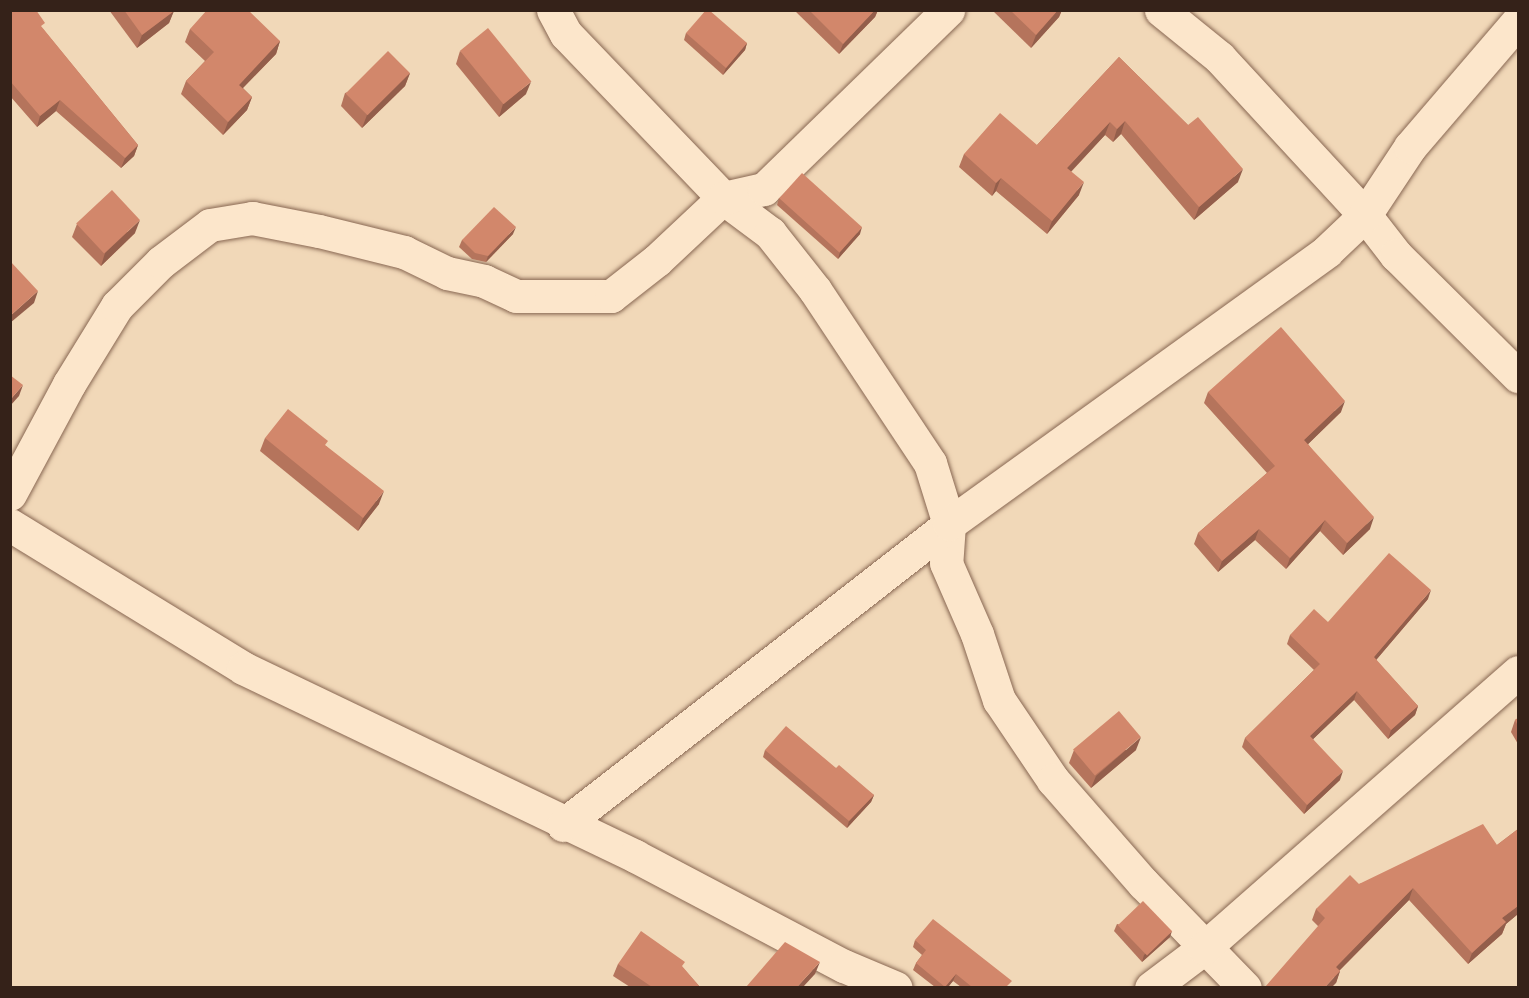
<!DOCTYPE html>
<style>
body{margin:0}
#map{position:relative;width:1529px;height:998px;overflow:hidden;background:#f1d8b8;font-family:"Source Serif 4",serif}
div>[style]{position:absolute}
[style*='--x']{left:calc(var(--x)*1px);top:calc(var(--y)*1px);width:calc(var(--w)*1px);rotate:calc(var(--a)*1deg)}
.roads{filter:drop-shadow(0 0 2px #886752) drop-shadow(0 0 2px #886752)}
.street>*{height:33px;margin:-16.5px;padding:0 16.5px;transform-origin:16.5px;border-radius:16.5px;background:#fce6cb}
.wall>*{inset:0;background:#b5745c}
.shaded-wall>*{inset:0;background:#935e4b}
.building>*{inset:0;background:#d2876b;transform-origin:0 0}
span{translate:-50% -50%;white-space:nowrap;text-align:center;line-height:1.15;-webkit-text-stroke:4.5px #f8e3c8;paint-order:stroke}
.frame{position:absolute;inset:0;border:12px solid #352219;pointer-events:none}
</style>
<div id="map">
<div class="roads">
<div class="street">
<div style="--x:553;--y:10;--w:27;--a:62"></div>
<div style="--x:566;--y:34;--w:227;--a:46.2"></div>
<div style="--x:723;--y:198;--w:59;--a:36.7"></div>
<div style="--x:770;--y:233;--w:73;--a:51.7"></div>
<div style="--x:815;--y:290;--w:208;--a:56.4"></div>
<div style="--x:930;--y:463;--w:64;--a:72.7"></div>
<div style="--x:949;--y:524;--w:39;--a:94"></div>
<div style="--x:946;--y:563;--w:77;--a:66.4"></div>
<div style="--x:977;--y:634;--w:70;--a:71.6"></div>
<div style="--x:999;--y:700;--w:97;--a:56"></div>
<div style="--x:1053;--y:780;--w:137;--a:48.9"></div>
<div style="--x:1143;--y:883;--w:146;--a:45.8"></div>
<div style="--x:1161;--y:10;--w:75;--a:39"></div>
<div style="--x:1219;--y:57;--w:215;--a:47.3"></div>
<div style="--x:1365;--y:215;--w:51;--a:52.2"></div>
<div style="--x:1396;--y:255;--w:172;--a:44.8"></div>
<div style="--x:10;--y:494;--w:125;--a:-61.8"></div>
<div style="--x:69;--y:384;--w:92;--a:-58.4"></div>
<div style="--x:117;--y:306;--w:62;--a:-45"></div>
<div style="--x:161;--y:262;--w:61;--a:-37.1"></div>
<div style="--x:210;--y:225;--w:43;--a:-9.5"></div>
<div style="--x:252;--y:218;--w:68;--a:11"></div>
<div style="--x:319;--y:231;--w:88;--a:13.9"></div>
<div style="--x:404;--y:252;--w:48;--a:26"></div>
<div style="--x:447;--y:273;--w:38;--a:12"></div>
<div style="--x:484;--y:281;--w:35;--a:25"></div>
<div style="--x:516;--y:296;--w:95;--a:0"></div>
<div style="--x:611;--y:296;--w:58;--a:-38"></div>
<div style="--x:657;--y:260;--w:91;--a:-43.2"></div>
<div style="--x:723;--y:198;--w:42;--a:-12.4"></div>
<div style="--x:764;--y:189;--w:257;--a:-44.2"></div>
<div style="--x:10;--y:525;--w:273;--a:31.5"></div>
<div style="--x:243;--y:668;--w:435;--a:25.6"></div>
<div style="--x:635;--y:856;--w:236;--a:27.8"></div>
<div style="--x:844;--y:966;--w:56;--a:22.9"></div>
<div style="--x:563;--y:825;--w:489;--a:-37.9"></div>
<div style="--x:949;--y:524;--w:466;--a:-35.8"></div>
<div style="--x:1327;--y:251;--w:52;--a:-43.5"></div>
<div style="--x:1365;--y:215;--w:82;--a:-56.5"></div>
<div style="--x:1410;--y:147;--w:166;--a:-49.4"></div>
<div style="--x:1151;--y:988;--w:66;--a:-37"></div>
<div style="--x:1204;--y:948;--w:418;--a:-41.3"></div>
</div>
</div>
<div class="wall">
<div style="clip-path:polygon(10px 10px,43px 29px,138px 145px,134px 156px,121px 168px,56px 111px,37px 127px,10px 96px)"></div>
<div style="clip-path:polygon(109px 10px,174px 10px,169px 23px,137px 48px)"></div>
<div style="clip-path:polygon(794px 10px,878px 10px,875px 17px,839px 54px)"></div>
<div style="clip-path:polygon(992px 10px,1062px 10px,1059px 17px,1031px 48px)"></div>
<div style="clip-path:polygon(190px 29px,280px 41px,276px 54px,243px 88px,252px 97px,247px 110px,223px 135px,181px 94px,186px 81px,205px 61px,185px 42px)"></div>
<div style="clip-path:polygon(686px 33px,747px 43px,745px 50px,723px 75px,684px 40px)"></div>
<div style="clip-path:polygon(460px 51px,526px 94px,499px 117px,456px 64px)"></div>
<div style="clip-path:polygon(1119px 57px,1188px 125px,1238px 182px,1194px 220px,1121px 134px,1113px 142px,1105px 135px,1071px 172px,1079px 195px,1047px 234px,996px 191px,992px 196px,959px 167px,964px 154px,1037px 145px)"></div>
<div style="clip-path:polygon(410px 73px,405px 86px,362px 128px,341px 106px,345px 93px)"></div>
<div style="clip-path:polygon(779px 198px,860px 234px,838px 259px,777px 205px)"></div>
<div style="clip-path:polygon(77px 224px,135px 233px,101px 266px,72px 237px)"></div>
<div style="clip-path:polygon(513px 234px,486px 262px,472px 259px,459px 247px,462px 240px)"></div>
<div style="clip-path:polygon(1208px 392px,1341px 412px,1308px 444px,1370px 529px,1343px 555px,1320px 531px,1286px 569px,1255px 540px,1218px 572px,1194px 544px,1198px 533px,1267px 473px,1204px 403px)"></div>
<div style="clip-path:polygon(265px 438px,326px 446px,379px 504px,358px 531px,260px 451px)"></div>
<div style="clip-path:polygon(1428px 599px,1376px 660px,1418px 706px,1415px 715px,1388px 739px,1354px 700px,1313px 739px,1340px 780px,1304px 814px,1242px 747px,1245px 738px,1314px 670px,1287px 644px,1290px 635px,1328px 622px)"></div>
<div style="clip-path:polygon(1518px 718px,1518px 744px,1511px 732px,1515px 720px)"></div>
<div style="clip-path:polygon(765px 750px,836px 768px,874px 795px,871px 802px,847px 828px,763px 757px)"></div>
<div style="clip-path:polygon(1074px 750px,1136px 750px,1091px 788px,1069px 763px)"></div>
<div style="clip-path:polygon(1518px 829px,1518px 914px,1506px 924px,1502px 934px,1468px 964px,1409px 900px,1339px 971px,1340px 971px,1336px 983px,1318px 926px,1312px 920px,1316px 909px,1359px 884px,1497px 845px)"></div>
<div style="clip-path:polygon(1117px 924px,1170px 937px,1142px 962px,1114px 931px)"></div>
<div style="clip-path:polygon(915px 940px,1009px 987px,961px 987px,953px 981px,948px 987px,935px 987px,913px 970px,916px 963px,922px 955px,913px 947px)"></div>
<div style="clip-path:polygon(618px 964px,683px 968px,700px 987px,630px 987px,613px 976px)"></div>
</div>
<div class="shaded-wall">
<div style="clip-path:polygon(875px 10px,878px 10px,875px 17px,839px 54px,843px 44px)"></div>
<div style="clip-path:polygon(1058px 10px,1062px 10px,1059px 17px,1031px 48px,1036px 35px)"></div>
<div style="clip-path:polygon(174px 11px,169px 23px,137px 48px,142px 35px)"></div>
<div style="clip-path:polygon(280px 41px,276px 54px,234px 97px,239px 85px)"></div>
<div style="clip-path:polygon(747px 43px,745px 50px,723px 75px,726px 68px)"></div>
<div style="clip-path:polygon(410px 73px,405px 86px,362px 128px,367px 115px)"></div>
<div style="clip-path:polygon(531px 82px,526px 94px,499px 117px,503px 104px)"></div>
<div style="clip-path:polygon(252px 97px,247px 110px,223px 135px,228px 122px)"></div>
<div style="clip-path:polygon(60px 100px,56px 111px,37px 127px,40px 116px)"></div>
<div style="clip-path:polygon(1125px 121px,1121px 134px,1113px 142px,1117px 129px)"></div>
<div style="clip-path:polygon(1110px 122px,1105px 135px,1062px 181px,1067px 168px)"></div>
<div style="clip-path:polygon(138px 145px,134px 156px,121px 168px,125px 158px)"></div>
<div style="clip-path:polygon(1243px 169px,1238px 182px,1194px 220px,1199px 207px)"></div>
<div style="clip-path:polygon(1001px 178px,996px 191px,992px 196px,996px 183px)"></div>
<div style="clip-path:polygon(1084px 182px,1079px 195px,1047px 234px,1052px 221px)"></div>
<div style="clip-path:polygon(140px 220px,135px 233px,101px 266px,105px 253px)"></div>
<div style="clip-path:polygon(516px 227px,513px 234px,486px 262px,488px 256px)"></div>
<div style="clip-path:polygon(862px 227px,860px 234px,838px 259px,840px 252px)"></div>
<div style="clip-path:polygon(38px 291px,34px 303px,10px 323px,10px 316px)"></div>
<div style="clip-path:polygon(23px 385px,19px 396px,10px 406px,10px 400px)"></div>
<div style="clip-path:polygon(1345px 401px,1341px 412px,1300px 452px,1304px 440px)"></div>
<div style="clip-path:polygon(384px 491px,379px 504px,358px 531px,363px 518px)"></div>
<div style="clip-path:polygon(1374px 517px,1370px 529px,1343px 555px,1347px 543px)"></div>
<div style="clip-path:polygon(1325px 520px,1320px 531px,1286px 569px,1290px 558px)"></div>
<div style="clip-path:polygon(1259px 529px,1255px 540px,1218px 572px,1222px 561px)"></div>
<div style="clip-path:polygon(1431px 590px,1428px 599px,1371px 666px,1374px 657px)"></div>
<div style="clip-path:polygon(1357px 691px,1354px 700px,1307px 745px,1310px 736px)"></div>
<div style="clip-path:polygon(1418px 706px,1415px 715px,1388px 739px,1391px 730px)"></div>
<div style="clip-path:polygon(1141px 737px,1136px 750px,1091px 788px,1096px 776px)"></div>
<div style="clip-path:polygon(1343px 771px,1340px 780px,1304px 814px,1307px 805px)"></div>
<div style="clip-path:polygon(874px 795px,871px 802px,847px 828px,849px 821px)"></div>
<div style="clip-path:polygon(1413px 888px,1409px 900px,1332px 978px,1336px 967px)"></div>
<div style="clip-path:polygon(1518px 906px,1518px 914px,1506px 924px,1502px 934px,1468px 964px,1472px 953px,1502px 918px)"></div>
<div style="clip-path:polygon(1172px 931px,1170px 937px,1142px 962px,1144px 955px)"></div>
<div style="clip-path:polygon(820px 962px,815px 974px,803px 987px,797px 987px)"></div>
<div style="clip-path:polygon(1340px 971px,1336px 983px,1332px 987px,1325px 987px)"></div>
<div style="clip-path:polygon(956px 974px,953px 981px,948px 987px,945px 987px)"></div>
</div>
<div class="building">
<div style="clip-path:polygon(10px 10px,36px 10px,45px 23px,41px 26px,138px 145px,125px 158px,60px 100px,40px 116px,10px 81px)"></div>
<div style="clip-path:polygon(124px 10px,174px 10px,174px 11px,142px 35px)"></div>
<div style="clip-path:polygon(207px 10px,248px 10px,280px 41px,239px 85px,252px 97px,228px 122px,186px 81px,214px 52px,190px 29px)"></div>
<div style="clip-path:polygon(706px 10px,709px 10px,747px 43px,726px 68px,686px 33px)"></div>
<div style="clip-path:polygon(809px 10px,875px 10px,843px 44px)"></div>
<div style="clip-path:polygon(1010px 10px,1058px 10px,1036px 35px)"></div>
<div style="left:488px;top:28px;width:69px;height:36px;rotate:51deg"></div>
<div style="left:388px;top:51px;width:31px;height:60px;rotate:45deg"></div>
<div style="clip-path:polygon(1119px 57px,1188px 125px,1198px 117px,1243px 169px,1199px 207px,1125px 121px,1117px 129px,1110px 122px,1067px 168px,1084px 182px,1052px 221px,1001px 178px,996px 183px,964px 154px,1000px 113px,1037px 145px)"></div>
<div style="left:802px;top:173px;width:81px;height:34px;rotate:42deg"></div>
<div style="left:112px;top:190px;width:41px;height:49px;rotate:47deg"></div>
<div style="clip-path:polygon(494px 207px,516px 227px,488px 256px,475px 253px,462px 240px)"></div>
<div style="clip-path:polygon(10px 261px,38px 291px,10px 316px)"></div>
<div style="clip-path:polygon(1281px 327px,1345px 401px,1304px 440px,1374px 517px,1347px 543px,1325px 520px,1290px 558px,1259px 529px,1222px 561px,1198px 533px,1275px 466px,1208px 392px)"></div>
<div style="clip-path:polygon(10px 375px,23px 385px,10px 400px)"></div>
<div style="clip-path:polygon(288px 409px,328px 441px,325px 445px,384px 491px,363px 518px,265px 438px)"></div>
<div style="clip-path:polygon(1389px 553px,1431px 590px,1374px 657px,1418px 706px,1391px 730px,1357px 691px,1310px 736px,1343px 771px,1307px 805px,1245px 738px,1320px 664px,1290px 635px,1314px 609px,1328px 622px)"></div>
<div style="left:1119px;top:711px;width:34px;height:60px;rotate:50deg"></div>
<div style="clip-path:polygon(1518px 718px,1518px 726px,1515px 720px)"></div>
<div style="clip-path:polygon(786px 726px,836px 768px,839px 765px,874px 795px,849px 821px,765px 750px)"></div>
<div style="clip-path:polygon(1483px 824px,1497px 845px,1518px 829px,1518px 906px,1502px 918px,1506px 922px,1472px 953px,1413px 888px,1336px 967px,1340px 971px,1325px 987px,1265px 987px,1325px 918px,1316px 909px,1350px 875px,1359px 884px)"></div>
<div style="left:1143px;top:901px;width:42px;height:35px;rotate:46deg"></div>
<div style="clip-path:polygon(933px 919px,1012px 981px,1006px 987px,972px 987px,956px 974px,945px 987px,916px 963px,926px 950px,915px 940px)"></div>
<div style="clip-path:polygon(641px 931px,685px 962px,682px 966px,700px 987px,652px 987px,618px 964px)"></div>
<div style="clip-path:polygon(785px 942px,820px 962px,797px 987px,746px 987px)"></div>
</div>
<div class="frame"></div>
</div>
